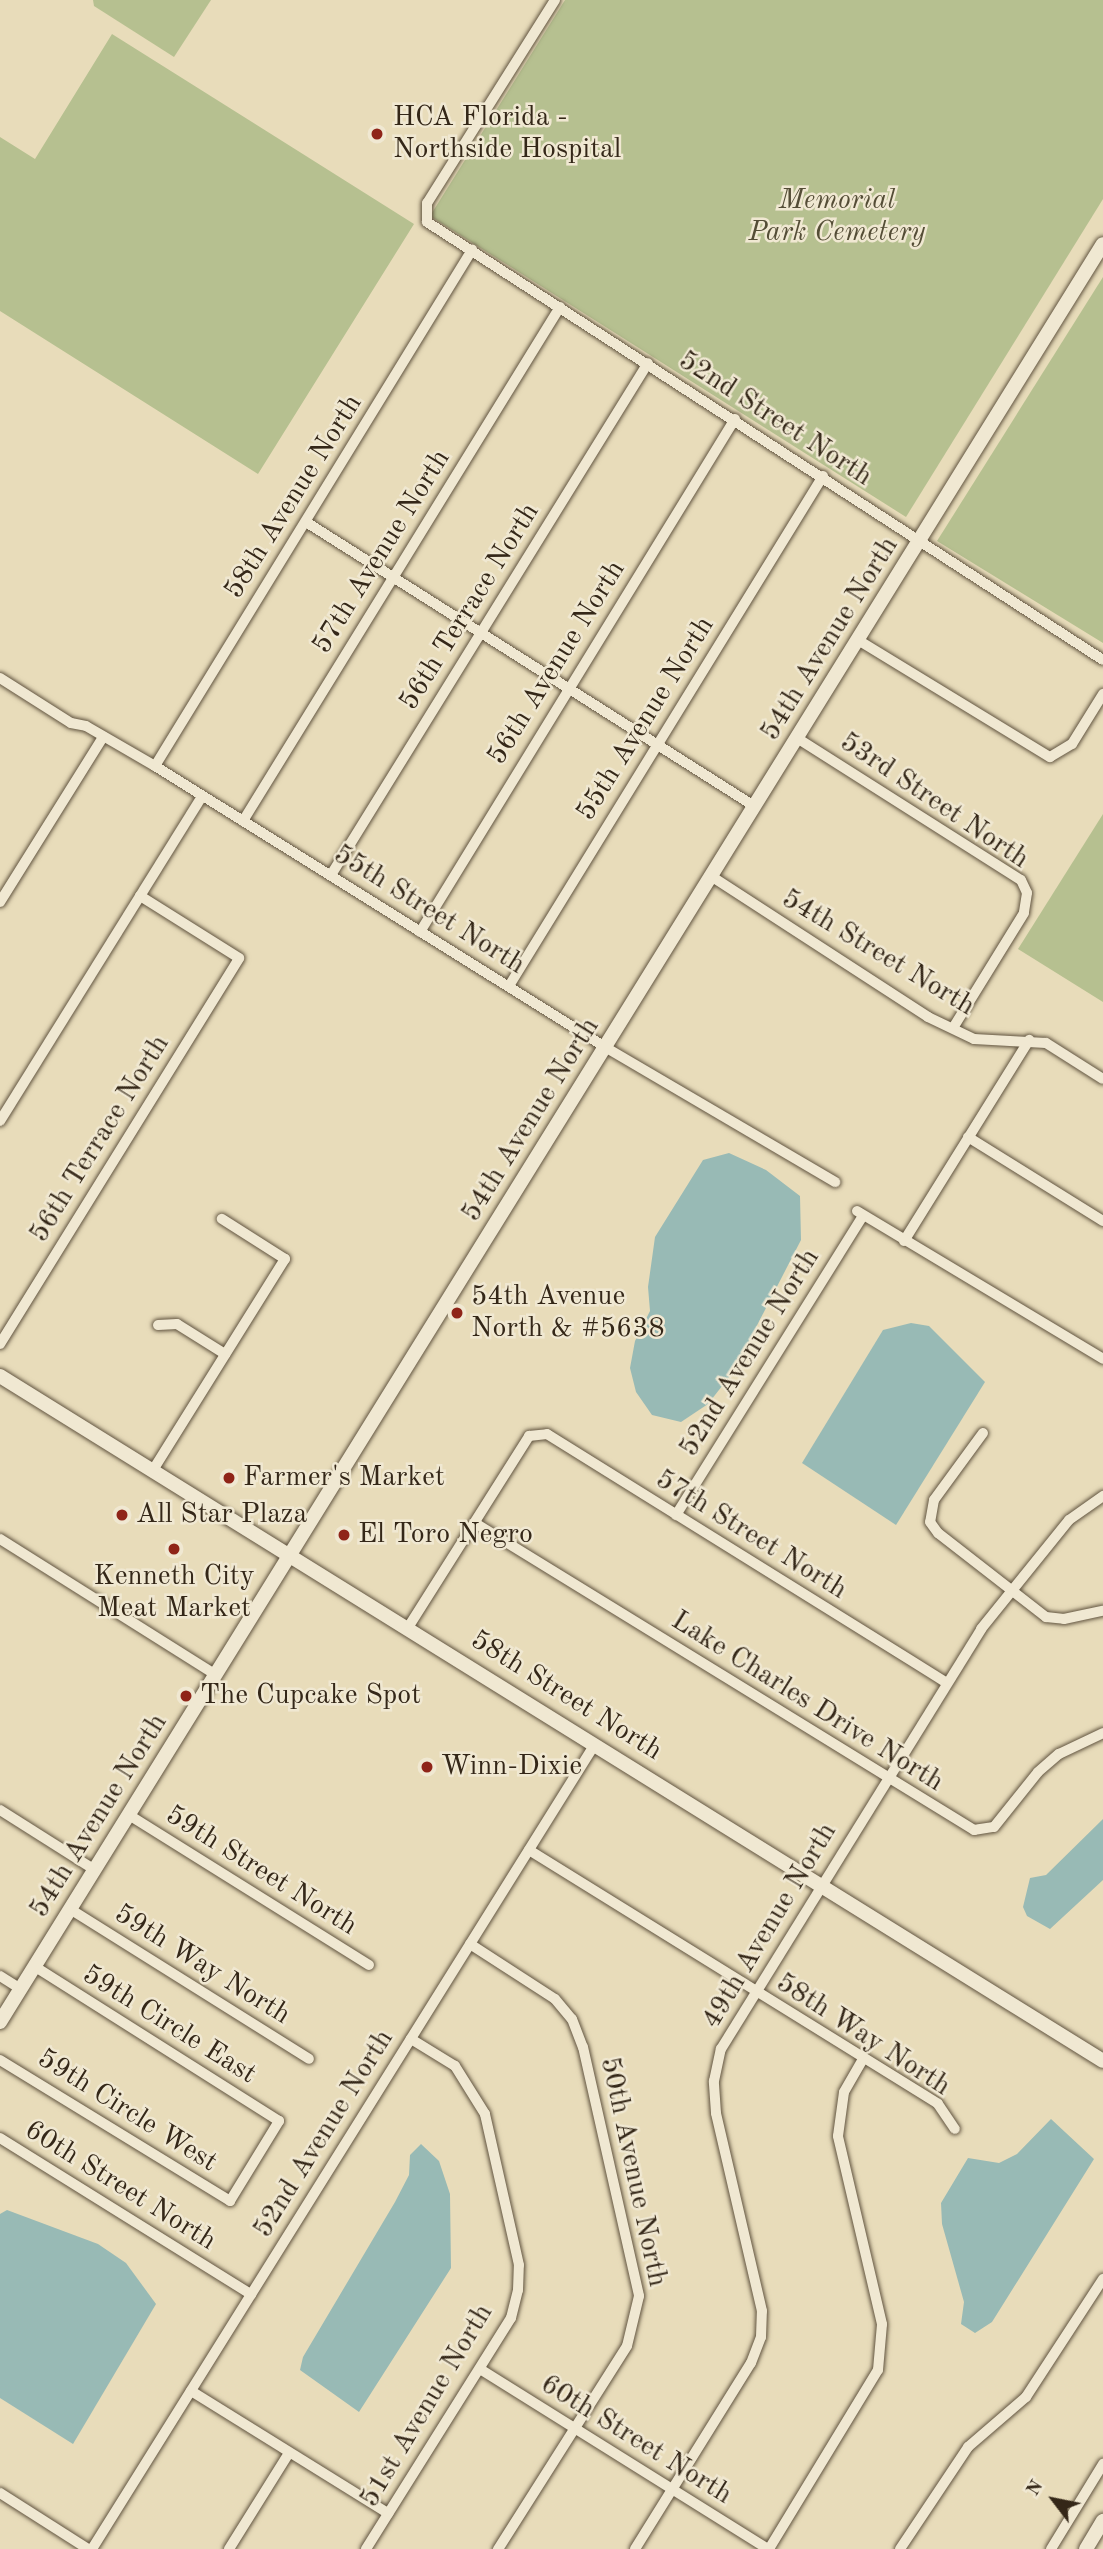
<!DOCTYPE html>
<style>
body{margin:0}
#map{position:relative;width:1103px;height:2549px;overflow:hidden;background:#e8dcba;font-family:"Old Standard TT",serif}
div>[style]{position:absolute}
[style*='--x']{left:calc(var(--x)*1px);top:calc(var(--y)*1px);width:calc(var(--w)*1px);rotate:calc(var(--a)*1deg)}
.green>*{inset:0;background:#b6c090}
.water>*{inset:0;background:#98bab5}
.roads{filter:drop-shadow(0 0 2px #615440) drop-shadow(0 0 2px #615440)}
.street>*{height:10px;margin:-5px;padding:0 5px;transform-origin:5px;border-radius:5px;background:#f0e8d2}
.secondary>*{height:14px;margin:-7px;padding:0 7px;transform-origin:7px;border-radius:7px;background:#f0e8d2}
.dots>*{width:19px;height:19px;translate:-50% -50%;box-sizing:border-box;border:4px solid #f0e8d2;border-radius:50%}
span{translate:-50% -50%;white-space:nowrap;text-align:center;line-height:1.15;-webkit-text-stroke:5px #f0e8d2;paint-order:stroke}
.poi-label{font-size:28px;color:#342718}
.left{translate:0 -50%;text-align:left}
.park-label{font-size:28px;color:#544d36;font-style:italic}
.street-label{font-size:28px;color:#342718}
.north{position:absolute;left:1019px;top:2465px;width:70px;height:70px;-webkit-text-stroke:5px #f0e8d2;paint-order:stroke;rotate:302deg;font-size:19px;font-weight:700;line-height:28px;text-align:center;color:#342718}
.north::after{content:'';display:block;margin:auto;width:24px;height:32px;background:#342718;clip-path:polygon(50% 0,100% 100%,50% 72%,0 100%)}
</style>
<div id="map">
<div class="green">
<div style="clip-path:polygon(93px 0,211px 0,174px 57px,94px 6px)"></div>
<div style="clip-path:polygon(565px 0,1103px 0,1103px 199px,906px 517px,430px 216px)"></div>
<div style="clip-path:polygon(112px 34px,414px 224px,258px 474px,0 311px,0 137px,35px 159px)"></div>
<div style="clip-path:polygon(1103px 277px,1103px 643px,937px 541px)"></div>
<div style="clip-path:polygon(1103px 814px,1103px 1002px,1018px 949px)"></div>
</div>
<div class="water">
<div style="clip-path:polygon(729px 1153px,766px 1170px,800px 1196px,801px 1240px,733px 1372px,708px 1404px,681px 1422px,652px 1415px,636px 1392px,630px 1368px,635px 1341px,650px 1311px,648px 1287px,655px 1237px,703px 1160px)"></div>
<div style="clip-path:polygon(911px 1323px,929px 1326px,985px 1382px,896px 1525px,802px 1463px,883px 1330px)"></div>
<div style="clip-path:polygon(1103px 1819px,1103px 1880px,1050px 1929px,1027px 1916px,1023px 1907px,1030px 1878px,1046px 1875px)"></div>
<div style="clip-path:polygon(1051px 2119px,1094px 2159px,992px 2322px,975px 2333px,961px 2324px,964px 2302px,942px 2224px,941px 2203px,968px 2158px,999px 2163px,1017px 2154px)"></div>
<div style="clip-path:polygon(421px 2144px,439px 2161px,450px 2194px,451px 2268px,359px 2412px,300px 2370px,303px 2357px,395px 2202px,409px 2175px,410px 2155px)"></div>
<div style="clip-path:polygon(7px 2210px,98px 2244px,126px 2263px,156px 2304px,73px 2444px,0 2398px,0 2214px)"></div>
</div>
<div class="roads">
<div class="street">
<div style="--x:555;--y:0;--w:240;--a:122.2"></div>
<div style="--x:427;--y:203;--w:19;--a:90"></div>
<div style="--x:427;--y:222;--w:805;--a:32.94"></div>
<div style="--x:306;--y:522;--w:530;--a:32.37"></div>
<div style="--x:858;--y:640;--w:225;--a:31.4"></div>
<div style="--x:1050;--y:757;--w:26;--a:-31"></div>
<div style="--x:1072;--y:744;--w:59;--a:-58.2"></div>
<div style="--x:0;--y:678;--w:84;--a:32.4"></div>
<div style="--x:71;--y:723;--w:15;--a:11"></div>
<div style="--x:86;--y:726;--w:80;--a:30.1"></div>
<div style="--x:155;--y:766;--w:531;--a:31.98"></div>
<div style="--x:605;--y:1047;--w:267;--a:30.4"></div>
<div style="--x:797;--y:738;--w:265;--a:32.4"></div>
<div style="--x:1021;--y:880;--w:14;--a:65"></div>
<div style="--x:1027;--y:893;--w:20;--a:99"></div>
<div style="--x:1024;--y:913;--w:135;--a:121.7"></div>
<div style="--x:155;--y:766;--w:606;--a:-58.44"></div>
<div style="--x:243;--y:821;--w:604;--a:-58.34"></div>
<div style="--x:331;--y:875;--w:602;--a:-58.24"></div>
<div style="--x:711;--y:876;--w:259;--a:33"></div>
<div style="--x:928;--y:1017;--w:51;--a:25.6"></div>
<div style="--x:974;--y:1039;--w:72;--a:3.2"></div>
<div style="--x:1046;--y:1043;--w:67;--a:32.3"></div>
<div style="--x:0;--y:902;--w:195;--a:-58"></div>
<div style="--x:420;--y:932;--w:602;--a:-58.45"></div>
<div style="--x:509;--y:986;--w:599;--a:-58.38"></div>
<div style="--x:0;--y:1121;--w:382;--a:-58.1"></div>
<div style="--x:968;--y:1137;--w:159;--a:31.9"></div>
<div style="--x:857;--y:1211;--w:287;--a:31"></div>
<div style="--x:904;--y:1241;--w:237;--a:-58.1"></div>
<div style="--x:158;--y:1325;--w:19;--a:-3"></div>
<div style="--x:177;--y:1324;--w:57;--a:32"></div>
<div style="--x:0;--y:1344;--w:454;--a:-58.2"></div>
<div style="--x:239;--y:958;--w:117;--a:-147.9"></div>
<div style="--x:983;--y:1433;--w:83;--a:126.2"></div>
<div style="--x:934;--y:1500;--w:22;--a:100"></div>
<div style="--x:930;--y:1522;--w:14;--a:54"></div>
<div style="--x:938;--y:1533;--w:137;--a:37.9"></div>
<div style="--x:1046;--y:1617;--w:18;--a:6"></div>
<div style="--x:1064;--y:1619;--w:40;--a:-12"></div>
<div style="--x:153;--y:1470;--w:249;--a:-58"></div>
<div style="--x:285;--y:1259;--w:75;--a:-147.6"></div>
<div style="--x:676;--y:1515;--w:353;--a:-58"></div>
<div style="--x:475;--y:1523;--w:586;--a:31.6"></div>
<div style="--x:974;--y:1830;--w:20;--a:-9"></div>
<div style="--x:994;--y:1827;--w:70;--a:-51.3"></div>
<div style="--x:1038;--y:1772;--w:28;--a:-41"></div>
<div style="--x:1059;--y:1754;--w:49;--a:-25.5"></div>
<div style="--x:0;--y:1539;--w:255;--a:32.2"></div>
<div style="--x:409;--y:1626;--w:225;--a:-57.7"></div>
<div style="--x:529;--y:1436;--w:18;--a:-6"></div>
<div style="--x:547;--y:1434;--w:471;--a:31.9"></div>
<div style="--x:0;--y:1810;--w:112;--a:32.3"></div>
<div style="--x:129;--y:1815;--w:283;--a:32"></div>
<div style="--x:529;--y:1850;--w:481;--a:31.8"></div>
<div style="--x:938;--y:2104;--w:30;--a:56"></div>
<div style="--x:70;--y:1909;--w:282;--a:32.1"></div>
<div style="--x:470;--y:1944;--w:101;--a:32.9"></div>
<div style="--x:555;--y:1999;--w:26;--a:50"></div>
<div style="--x:572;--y:2019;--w:30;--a:69"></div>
<div style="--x:583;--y:2047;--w:255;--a:77.3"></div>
<div style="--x:639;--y:2296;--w:51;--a:103.5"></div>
<div style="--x:627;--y:2346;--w:241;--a:122.4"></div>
<div style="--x:0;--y:1976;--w:25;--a:32"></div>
<div style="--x:0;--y:2060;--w:270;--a:31.5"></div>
<div style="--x:230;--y:2201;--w:94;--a:-58.5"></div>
<div style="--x:279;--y:2121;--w:289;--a:-147.7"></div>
<div style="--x:0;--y:2138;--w:296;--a:31.9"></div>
<div style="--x:480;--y:2369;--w:340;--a:32"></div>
<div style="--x:191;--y:2391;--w:232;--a:31.8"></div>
<div style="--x:0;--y:2493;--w:104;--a:32.5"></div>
<div style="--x:92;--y:2549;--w:949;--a:-58"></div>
<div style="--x:229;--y:2549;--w:113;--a:-58"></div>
<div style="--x:366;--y:2549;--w:273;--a:-57.9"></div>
<div style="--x:511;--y:2318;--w:29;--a:-76"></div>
<div style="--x:518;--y:2290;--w:25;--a:-88"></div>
<div style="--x:519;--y:2265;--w:155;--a:-102.7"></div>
<div style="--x:485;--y:2114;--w:57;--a:-122"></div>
<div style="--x:455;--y:2066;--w:52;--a:-148.5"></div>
<div style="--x:635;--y:2549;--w:219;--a:-58.1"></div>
<div style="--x:751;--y:2363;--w:28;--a:-69"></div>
<div style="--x:761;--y:2337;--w:26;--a:-88"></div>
<div style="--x:762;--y:2311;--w:203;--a:-103.1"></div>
<div style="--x:716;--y:2113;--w:32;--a:-94"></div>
<div style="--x:714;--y:2081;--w:33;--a:-78"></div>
<div style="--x:721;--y:2049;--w:494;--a:-58.2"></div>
<div style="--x:981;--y:1629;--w:140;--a:-51.1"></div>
<div style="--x:1069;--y:1520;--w:42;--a:-35.2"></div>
<div style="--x:769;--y:2549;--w:210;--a:-58.7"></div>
<div style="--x:878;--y:2370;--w:46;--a:-85"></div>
<div style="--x:882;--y:2324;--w:193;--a:-103.2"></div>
<div style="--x:838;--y:2136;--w:44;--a:-82.2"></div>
<div style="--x:844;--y:2092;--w:38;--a:-60"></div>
<div style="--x:900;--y:2549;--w:123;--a:-56.3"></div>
<div style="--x:968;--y:2447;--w:77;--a:-40.8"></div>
<div style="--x:1026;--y:2397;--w:141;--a:-56.9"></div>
<div style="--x:1051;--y:2549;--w:100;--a:-58.5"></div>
</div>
<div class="secondary">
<div style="--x:0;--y:1376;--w:1298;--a:31.84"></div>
<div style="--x:0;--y:2022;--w:2092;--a:-58.19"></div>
<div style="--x:1086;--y:2549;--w:33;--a:-59"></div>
</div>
</div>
<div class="dots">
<div style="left:377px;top:134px;background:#8f2418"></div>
<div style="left:457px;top:1313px;background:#8f2418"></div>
<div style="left:229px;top:1478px;background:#8f2418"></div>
<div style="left:122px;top:1515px;background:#8f2418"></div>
<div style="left:344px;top:1535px;background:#8f2418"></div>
<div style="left:174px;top:1549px;background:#8f2418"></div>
<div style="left:186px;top:1696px;background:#8f2418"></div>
<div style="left:427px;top:1767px;background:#8f2418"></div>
</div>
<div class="poi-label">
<span class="left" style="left:393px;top:134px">HCA Florida -<br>Northside Hospital</span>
<span class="left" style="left:471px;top:1313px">54th Avenue<br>North &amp; #5638</span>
<span class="left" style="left:243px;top:1478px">Farmer's Market</span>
<span class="left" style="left:136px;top:1515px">All Star Plaza</span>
<span class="left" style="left:358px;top:1535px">El Toro Negro</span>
<span style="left:174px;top:1593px">Kenneth City<br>Meat Market</span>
<span class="left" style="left:200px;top:1696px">The Cupcake Spot</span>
<span class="left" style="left:441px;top:1767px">Winn-Dixie</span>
</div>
<div class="park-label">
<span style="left:837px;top:217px">Memorial<br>Park Cemetery</span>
</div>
<div class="street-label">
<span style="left:775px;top:419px;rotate:33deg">52nd Street North</span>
<span style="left:294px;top:497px;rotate:-58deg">58th Avenue North</span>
<span style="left:382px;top:552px;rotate:-58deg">57th Avenue North</span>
<span style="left:470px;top:607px;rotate:-58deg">56th Terrace North</span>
<span style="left:830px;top:639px;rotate:-58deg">54th Avenue North</span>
<span style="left:557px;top:663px;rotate:-58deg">56th Avenue North</span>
<span style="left:646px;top:719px;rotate:-58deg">55th Avenue North</span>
<span style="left:934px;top:801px;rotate:34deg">53rd Street North</span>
<span style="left:429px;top:910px;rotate:32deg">55th Street North</span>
<span style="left:878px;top:953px;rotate:31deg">54th Street North</span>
<span style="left:531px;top:1120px;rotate:-58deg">54th Avenue North</span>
<span style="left:100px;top:1139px;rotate:-58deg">56th Terrace North</span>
<span style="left:750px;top:1353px;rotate:-58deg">52nd Avenue North</span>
<span style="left:751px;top:1535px;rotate:32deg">57th Street North</span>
<span style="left:566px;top:1696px;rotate:32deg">58th Street North</span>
<span style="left:807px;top:1702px;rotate:32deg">Lake Charles Drive North</span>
<span style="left:99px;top:1816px;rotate:-58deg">54th Avenue North</span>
<span style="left:261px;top:1871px;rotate:32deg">59th Street North</span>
<span style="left:770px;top:1926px;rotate:-59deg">49th Avenue North</span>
<span style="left:202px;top:1965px;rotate:32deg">59th Way North</span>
<span style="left:169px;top:2025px;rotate:32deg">59th Circle East</span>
<span style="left:863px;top:2035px;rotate:33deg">58th Way North</span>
<span style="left:127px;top:2111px;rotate:32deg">59th Circle West</span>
<span style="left:324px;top:2134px;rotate:-58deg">52nd Avenue North</span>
<span style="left:633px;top:2172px;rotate:78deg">50th Avenue North</span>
<span style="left:120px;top:2186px;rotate:32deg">60th Street North</span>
<span style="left:427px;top:2406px;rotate:-59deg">51st Avenue North</span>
<span style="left:636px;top:2440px;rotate:32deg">60th Street North</span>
</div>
<div class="north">N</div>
</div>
